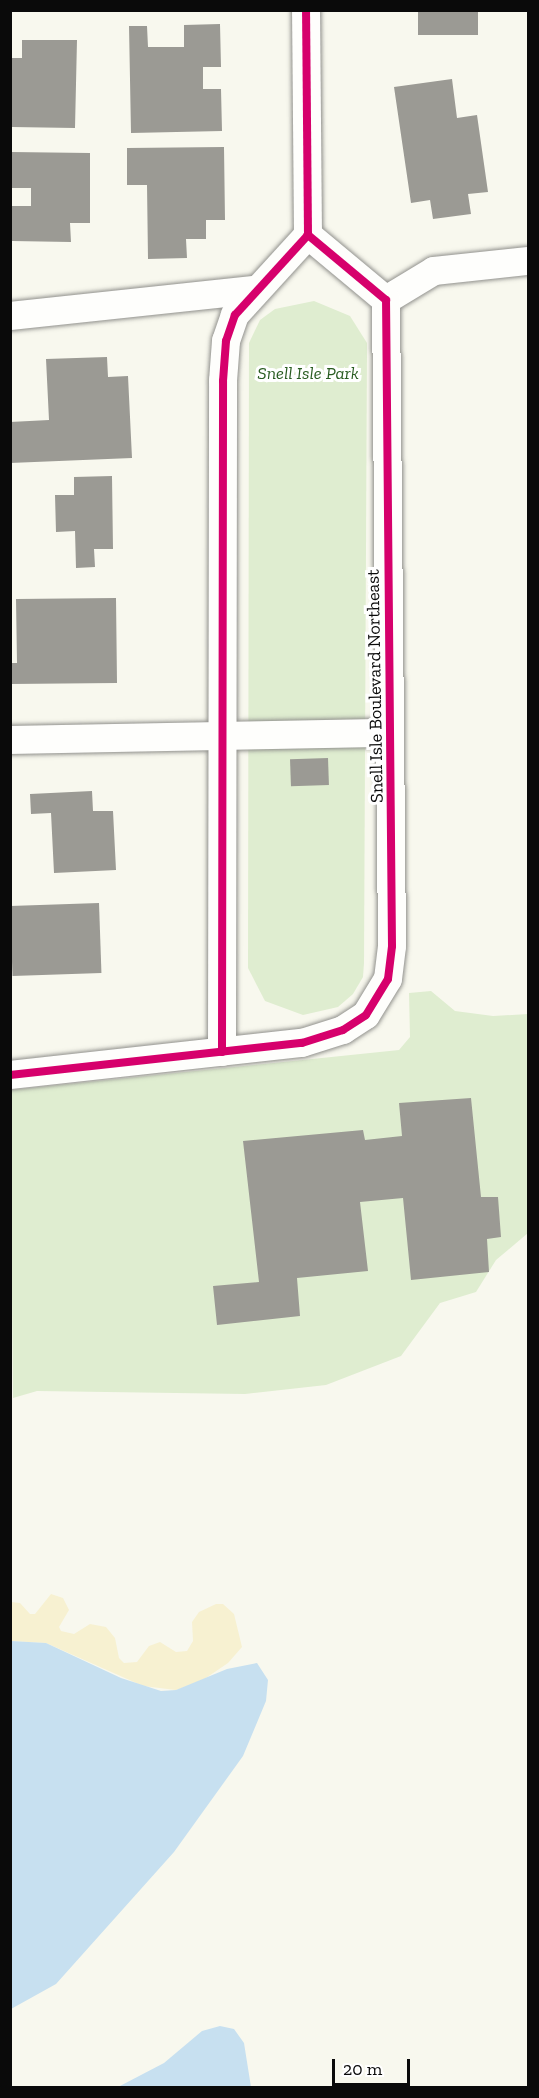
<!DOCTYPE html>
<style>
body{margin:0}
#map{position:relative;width:539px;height:2098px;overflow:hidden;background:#f8f8ee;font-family:"Zilla Slab",serif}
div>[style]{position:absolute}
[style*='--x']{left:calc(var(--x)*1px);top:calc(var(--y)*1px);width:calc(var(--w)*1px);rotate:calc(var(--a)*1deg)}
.green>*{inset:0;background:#dfedd0}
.sand>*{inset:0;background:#f7f1d1}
.water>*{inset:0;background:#c7e0f0}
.building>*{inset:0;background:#9b9a94;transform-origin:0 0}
.roads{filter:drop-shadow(0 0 2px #91918d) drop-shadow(0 0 2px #91918d)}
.minor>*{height:28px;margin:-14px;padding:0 14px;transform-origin:14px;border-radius:14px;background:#fefefc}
.cycleway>*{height:8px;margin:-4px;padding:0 4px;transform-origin:4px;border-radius:4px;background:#d6006c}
span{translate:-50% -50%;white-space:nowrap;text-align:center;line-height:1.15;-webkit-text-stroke:6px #fff;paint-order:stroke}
.park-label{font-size:18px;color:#295c21;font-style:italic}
.street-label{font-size:18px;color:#0a0a0a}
.frame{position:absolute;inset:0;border:12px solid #0a0a0a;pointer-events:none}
.scale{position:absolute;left:332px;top:2059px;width:78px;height:27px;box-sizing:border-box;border:3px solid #0a0a0a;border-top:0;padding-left:8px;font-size:18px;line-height:21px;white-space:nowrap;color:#0a0a0a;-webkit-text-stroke:4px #fff;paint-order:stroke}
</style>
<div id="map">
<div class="green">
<div style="clip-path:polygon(314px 301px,350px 316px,367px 343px,364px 963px,363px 977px,353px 994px,338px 1007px,303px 1015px,265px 1001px,248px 968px,249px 343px,260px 320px,275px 309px)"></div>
<div style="clip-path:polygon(431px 991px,455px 1011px,493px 1016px,528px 1014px,528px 1233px,496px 1260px,476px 1292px,440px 1303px,401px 1356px,326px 1385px,245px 1394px,37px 1391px,13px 1398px,10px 1090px,399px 1050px,410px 1037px,409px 993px)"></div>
</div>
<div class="sand">
<div style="clip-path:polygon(51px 1594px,63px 1598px,69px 1610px,59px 1627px,61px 1631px,74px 1634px,90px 1624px,106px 1627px,115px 1638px,119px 1658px,124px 1663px,137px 1662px,149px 1646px,160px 1642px,176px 1652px,187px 1651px,193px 1641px,192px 1622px,199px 1612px,216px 1604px,223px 1604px,234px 1614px,242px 1647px,228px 1663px,200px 1682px,176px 1690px,143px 1686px,46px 1643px,11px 1641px,11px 1602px,20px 1603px,30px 1614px,35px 1614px)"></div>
</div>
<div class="water">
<div style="clip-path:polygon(11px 1641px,46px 1643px,121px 1678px,161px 1691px,176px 1690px,227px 1669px,257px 1663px,268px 1680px,266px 1701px,243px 1756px,174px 1852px,56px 1984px,11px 2009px)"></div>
<div style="clip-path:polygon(220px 2026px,234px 2029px,244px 2043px,251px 2087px,118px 2087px,164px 2063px,202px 2031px)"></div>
</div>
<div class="building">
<div style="left:418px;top:10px;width:60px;height:25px"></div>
<div style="clip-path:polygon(220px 24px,221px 67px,203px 67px,203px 89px,221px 89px,222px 131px,131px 133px,129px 26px,147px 26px,148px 47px,184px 47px,184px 25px)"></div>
<div style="clip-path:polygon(22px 40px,77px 40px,75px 128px,12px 127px,12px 58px,22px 58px)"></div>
<div style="clip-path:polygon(452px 79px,457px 118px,477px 115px,488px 192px,468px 194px,471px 214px,433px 219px,430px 200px,411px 203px,394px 87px)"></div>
<div style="clip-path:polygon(224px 147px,225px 220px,206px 220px,206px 239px,186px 239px,187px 258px,148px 259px,147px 185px,127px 185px,127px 148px)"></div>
<div style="clip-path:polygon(11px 152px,90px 153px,90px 223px,70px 223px,71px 242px,12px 241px,11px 206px,31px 206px,31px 188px,11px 188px)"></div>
<div style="clip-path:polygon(107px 357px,108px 377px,128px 376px,132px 458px,10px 463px,10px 422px,49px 420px,46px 359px)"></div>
<div style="clip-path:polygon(112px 476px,113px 549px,94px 549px,95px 567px,76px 568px,75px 531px,56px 532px,55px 495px,74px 495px,74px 477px)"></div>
<div style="clip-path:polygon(116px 598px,117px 683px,10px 684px,10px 663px,17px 663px,16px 599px)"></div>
<div style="left:328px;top:758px;width:27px;height:38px;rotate:88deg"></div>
<div style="clip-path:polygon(92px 791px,93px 811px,113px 811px,116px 870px,54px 873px,51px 813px,31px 814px,30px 794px)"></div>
<div style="left:99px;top:903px;width:70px;height:89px;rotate:88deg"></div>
<div style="clip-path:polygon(471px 1098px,481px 1197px,498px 1197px,501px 1237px,487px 1239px,489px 1272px,411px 1280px,403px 1198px,360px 1202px,368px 1271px,297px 1278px,300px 1316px,217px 1325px,213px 1286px,259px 1282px,243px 1141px,363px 1130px,365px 1140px,402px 1136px,399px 1103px)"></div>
</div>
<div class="roads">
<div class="minor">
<div style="--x:386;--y:300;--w:56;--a:-31.1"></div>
<div style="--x:434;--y:271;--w:95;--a:-6.1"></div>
<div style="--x:10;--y:316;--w:245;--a:-6.1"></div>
<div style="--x:10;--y:740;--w:380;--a:-1.1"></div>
<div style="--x:222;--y:1052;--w:671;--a:-89.91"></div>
<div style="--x:223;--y:381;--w:40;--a:-85.7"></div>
<div style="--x:226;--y:341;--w:28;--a:-71"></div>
<div style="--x:235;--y:315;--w:108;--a:-47.6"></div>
<div style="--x:308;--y:235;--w:225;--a:-90.5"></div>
<div style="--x:10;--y:1075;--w:294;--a:-6.3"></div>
<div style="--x:302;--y:1043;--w:43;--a:-17.6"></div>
<div style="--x:343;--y:1030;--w:27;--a:-33"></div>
<div style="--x:366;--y:1015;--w:42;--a:-58.6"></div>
<div style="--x:388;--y:979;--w:33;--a:-83"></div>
<div style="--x:392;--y:946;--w:646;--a:-90.53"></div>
<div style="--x:386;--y:300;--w:102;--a:-140.2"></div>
</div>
</div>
<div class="cycleway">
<div style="--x:222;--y:1052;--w:671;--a:-89.91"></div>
<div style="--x:223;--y:381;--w:40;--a:-85.7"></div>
<div style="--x:226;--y:341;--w:28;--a:-71"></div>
<div style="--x:235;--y:315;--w:108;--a:-47.6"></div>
<div style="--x:308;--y:235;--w:225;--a:-90.5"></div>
<div style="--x:10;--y:1075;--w:294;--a:-6.3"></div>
<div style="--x:302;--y:1043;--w:43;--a:-17.6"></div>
<div style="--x:343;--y:1030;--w:27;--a:-33"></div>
<div style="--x:366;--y:1015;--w:42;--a:-58.6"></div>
<div style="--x:388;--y:979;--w:33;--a:-83"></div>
<div style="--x:392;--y:946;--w:646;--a:-90.53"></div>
<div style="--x:386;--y:300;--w:102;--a:-140.2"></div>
</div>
<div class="park-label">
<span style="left:308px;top:373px">Snell Isle Park</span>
</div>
<div class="street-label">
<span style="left:375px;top:686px;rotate:-91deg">Snell Isle Boulevard Northeast</span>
</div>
<div class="frame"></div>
<div class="scale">20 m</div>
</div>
